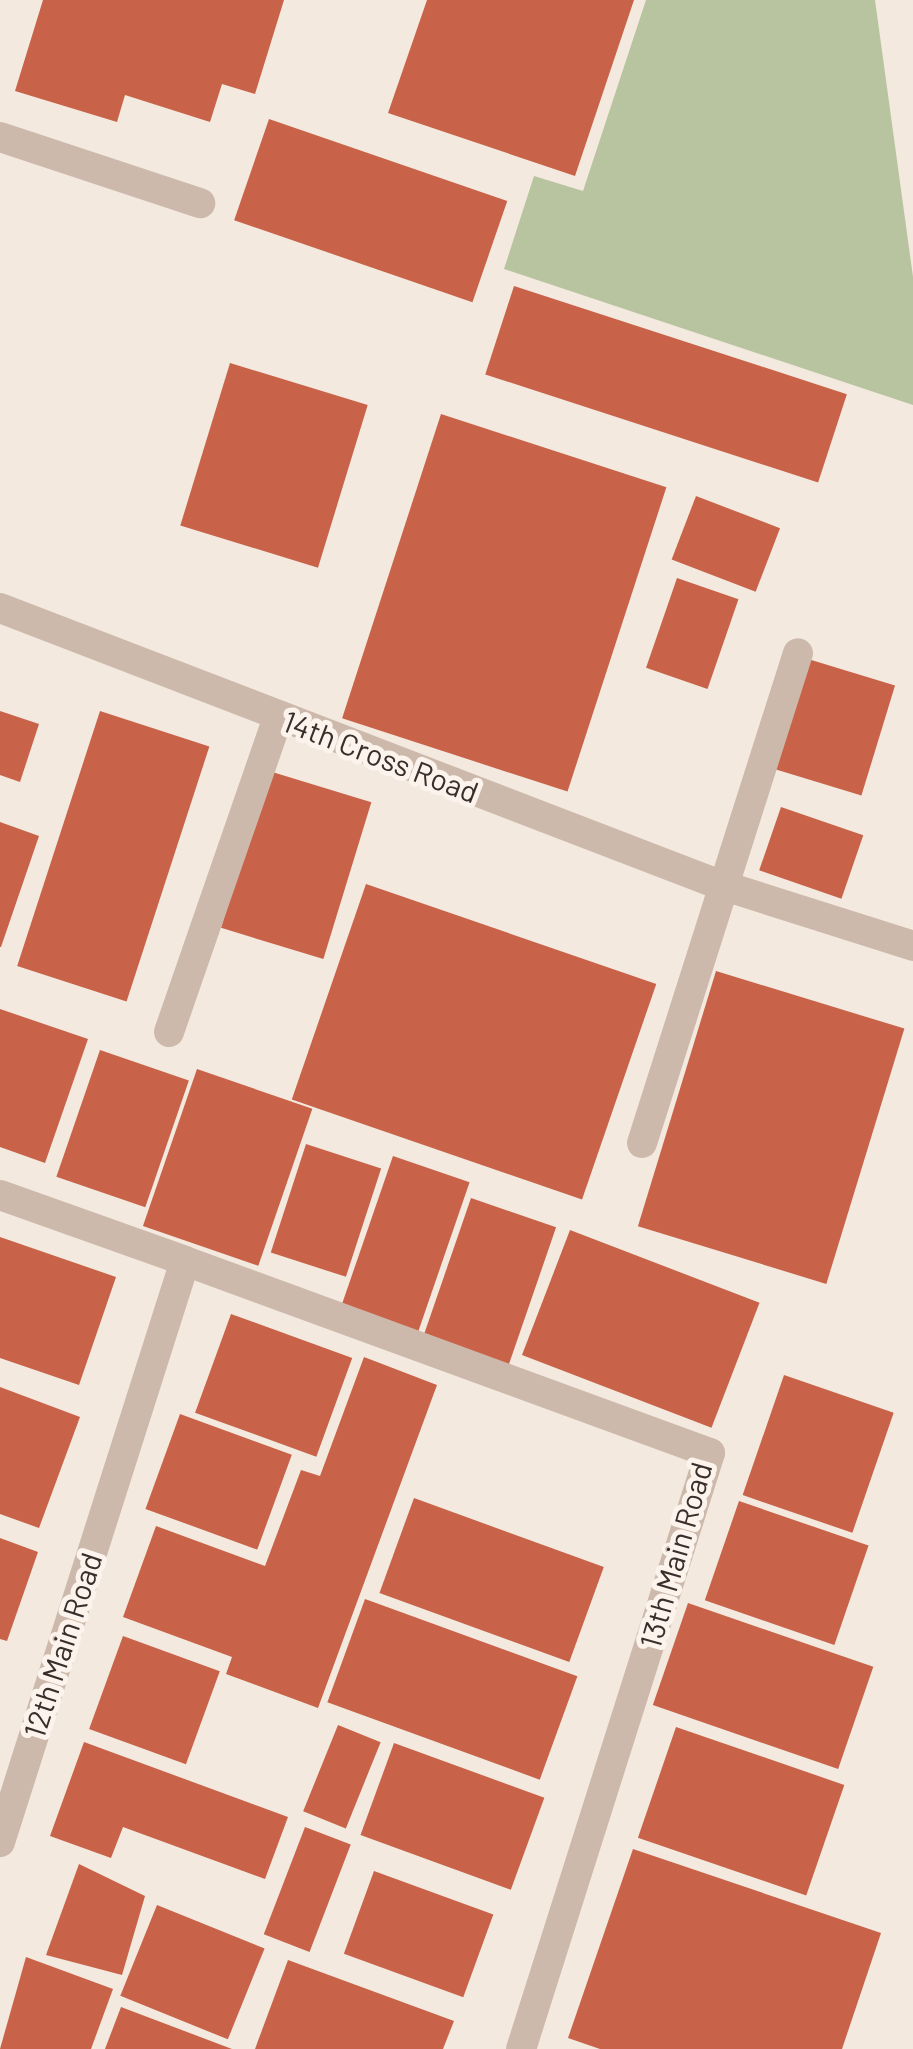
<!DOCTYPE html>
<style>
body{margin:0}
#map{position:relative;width:913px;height:2049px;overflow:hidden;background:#f3e9df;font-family:Barlow,sans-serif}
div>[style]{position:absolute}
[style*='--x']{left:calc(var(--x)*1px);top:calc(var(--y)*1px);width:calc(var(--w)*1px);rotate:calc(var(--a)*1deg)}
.green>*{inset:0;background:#b8c39f}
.building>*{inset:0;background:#c86349;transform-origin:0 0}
.minor>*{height:30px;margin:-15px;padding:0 15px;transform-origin:15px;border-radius:15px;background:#ccb9ab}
span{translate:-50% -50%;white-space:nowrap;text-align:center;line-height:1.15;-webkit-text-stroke:10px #fbf3ec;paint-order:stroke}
.street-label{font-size:30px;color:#3a2e2a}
</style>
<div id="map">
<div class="green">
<div style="clip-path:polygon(646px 0,875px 0,913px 277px,913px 405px,504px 269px,534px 176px,583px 191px)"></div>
</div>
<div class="building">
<div style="clip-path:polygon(43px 0,284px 0,255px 94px,222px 84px,210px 122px,125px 95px,117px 122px,15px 91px)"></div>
<div style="clip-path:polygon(427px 0,634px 0,575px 176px,388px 113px)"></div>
<div style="left:269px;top:119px;width:252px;height:107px;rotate:19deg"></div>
<div style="left:514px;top:286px;width:350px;height:93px;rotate:18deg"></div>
<div style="left:230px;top:363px;width:144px;height:170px;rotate:17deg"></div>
<div style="left:441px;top:414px;width:237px;height:320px;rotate:18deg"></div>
<div style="left:696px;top:496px;width:90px;height:68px;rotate:21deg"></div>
<div style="left:677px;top:578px;width:65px;height:95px;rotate:19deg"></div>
<div style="left:808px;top:659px;width:91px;height:115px;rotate:17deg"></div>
<div style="clip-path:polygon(0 711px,39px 724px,20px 782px,0 775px)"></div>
<div style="left:100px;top:711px;width:115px;height:268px;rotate:18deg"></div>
<div style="left:269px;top:771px;width:107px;height:164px;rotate:17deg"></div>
<div style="left:781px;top:807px;width:87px;height:67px;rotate:19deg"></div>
<div style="clip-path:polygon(0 822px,39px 836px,1px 947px,0 947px)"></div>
<div style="left:366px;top:884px;width:307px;height:228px;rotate:19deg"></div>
<div style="left:716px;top:971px;width:197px;height:267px;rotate:17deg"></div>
<div style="clip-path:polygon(0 1009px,88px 1039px,45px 1163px,0 1147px)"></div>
<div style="left:100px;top:1050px;width:94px;height:134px;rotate:19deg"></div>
<div style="left:197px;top:1069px;width:122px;height:166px;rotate:19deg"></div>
<div style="left:306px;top:1144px;width:79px;height:114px;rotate:18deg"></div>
<div style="left:393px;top:1156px;width:81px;height:159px;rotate:19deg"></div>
<div style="left:471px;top:1198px;width:90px;height:146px;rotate:19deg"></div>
<div style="left:570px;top:1230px;width:203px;height:134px;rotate:21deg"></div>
<div style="clip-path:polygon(0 1237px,116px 1277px,79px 1385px,0 1358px)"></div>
<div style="left:231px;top:1314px;width:129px;height:105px;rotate:20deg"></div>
<div style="clip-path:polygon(364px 1357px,437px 1385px,318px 1708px,226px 1674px,232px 1657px,123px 1617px,156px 1526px,265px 1566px,301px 1470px,320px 1476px)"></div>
<div style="left:784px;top:1375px;width:116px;height:127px;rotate:19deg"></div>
<div style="clip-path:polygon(0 1387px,80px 1417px,39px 1528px,0 1514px)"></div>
<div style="left:180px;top:1414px;width:119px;height:101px;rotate:20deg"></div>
<div style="left:414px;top:1498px;width:202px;height:101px;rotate:20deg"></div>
<div style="left:739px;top:1501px;width:137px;height:105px;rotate:19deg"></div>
<div style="clip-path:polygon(0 1538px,38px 1552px,7px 1641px,0 1639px)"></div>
<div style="left:365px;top:1599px;width:226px;height:110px;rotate:20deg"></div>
<div style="left:688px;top:1603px;width:196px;height:108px;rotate:19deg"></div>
<div style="left:123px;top:1636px;width:103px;height:99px;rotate:20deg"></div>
<div style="left:338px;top:1725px;width:46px;height:93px;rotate:22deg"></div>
<div style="left:676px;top:1727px;width:178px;height:117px;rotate:19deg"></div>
<div style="clip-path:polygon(84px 1742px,288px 1817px,265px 1879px,123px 1827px,111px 1858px,50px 1836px)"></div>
<div style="left:394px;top:1743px;width:160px;height:98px;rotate:20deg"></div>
<div style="left:305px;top:1827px;width:49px;height:115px;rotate:21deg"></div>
<div style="clip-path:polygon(633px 1849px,881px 1933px,842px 2049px,600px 2049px,568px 2038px)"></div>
<div style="clip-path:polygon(79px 1864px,145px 1896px,122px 1975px,46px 1955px)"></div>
<div style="left:374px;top:1871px;width:127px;height:88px;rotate:20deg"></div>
<div style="left:157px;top:1905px;width:116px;height:98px;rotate:22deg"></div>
<div style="clip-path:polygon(26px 1957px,113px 1989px,91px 2049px,0 2049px)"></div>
<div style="clip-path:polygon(288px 1960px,454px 2021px,443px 2049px,255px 2049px)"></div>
<div style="clip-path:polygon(121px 2007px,232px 2049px,105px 2049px)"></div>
</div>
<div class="minor">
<div style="--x:0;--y:137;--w:211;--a:18.3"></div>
<div style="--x:0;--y:608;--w:769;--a:21.03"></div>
<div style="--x:718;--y:884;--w:205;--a:17.6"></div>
<div style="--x:169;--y:1032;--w:333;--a:-70.9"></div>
<div style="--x:642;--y:1143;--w:514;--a:-72.34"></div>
<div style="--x:0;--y:1195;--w:196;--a:19.6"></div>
<div style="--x:185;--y:1261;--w:610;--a:107.66"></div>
<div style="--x:185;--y:1261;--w:559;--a:20.09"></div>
<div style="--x:710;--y:1453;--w:625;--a:107.59"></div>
</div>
<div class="street-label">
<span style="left:381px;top:756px;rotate:21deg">14th Cross Road</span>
<span style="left:675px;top:1555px;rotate:-74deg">13th Main Road</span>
<span style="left:62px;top:1645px;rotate:-72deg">12th Main Road</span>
</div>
</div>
